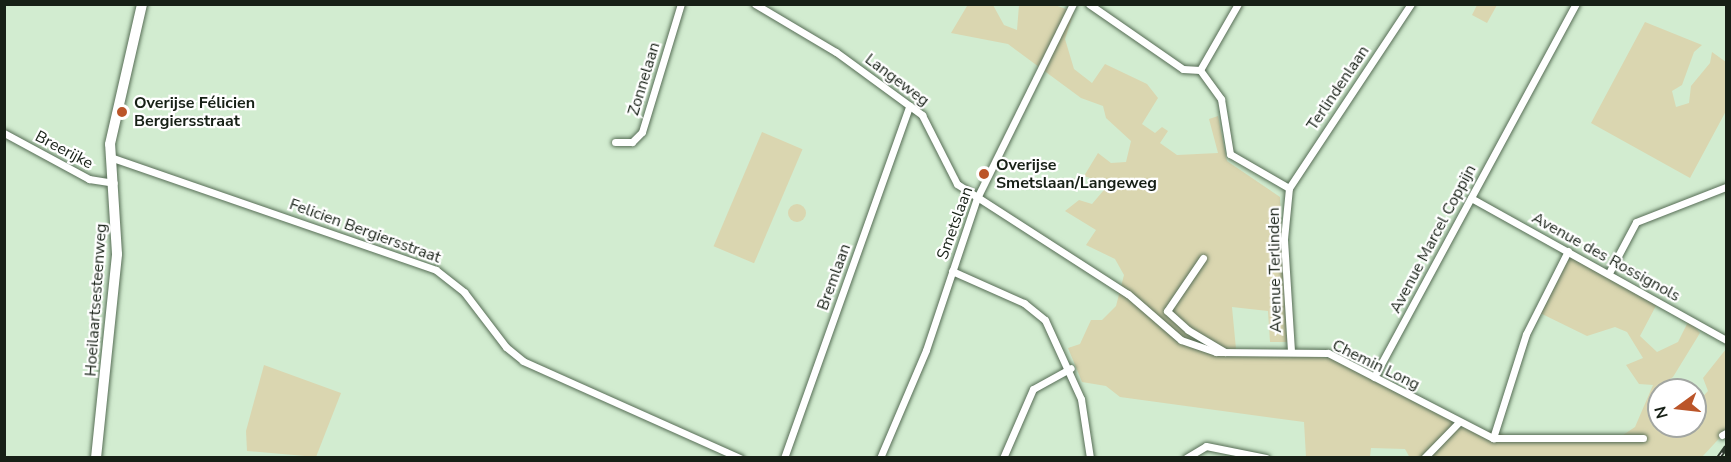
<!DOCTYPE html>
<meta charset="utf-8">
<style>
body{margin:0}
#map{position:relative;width:1731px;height:462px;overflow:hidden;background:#d2ecd0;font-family:"Nunito Sans",sans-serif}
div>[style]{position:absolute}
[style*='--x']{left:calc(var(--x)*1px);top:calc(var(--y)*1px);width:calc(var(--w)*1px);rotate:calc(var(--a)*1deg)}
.green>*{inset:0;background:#dad6b0;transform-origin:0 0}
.round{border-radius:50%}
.roads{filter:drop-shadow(0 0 2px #566d55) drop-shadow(0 0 2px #566d55)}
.street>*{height:7px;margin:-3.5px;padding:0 3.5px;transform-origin:3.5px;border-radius:3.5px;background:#fff}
.secondary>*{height:10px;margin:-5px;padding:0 5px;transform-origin:5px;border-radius:5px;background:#fff}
.rail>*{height:4.5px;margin-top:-2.25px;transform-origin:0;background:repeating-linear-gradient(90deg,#fff 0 7px,#2e392d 0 14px);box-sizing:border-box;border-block:2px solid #2e392d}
.dots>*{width:16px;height:16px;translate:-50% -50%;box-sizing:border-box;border:3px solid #fff;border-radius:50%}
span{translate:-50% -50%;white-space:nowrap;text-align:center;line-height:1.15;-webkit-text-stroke:4.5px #fff;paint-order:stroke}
.street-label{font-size:16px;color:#172016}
.poi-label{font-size:16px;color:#172016;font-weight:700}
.left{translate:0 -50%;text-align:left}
.frame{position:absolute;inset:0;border:6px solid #172016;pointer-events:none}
.north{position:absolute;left:1647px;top:378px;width:60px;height:60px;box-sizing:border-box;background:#fff;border:2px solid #a2a6a2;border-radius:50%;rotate:255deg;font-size:16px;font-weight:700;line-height:24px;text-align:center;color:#172016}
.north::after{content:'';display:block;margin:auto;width:21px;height:27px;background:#bb5529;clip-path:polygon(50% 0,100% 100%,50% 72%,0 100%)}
</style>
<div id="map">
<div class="green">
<div style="clip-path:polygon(993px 5px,1004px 25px,1017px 30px,1019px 5px,1055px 5px,1074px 12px,1065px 39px,1074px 69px,1092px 83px,1105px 64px,1147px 84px,1158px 98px,1142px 124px,1155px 133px,1162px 127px,1168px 131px,1160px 143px,1177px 155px,1218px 153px,1209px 119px,1218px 116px,1227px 161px,1280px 197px,1287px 342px,1270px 342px,1268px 311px,1232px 307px,1236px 349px,1330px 358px,1461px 426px,1522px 438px,1620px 437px,1635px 427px,1653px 385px,1639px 384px,1626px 365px,1643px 358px,1627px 332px,1615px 327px,1587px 336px,1540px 313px,1567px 254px,1658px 302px,1640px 336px,1657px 352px,1678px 342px,1689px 320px,1700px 333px,1673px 377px,1657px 387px,1651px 411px,1659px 407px,1659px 426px,1695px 426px,1695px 405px,1708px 391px,1703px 378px,1726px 349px,1726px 431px,1702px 457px,1410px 458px,1405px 449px,1371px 448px,1370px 457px,1306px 457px,1304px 422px,1120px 397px,1106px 386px,1082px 382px,1068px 348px,1080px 344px,1091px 320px,1102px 320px,1116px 306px,1124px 275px,1115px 259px,1086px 245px,1096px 230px,1065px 211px,1079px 200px,1092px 204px,1109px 184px,1084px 176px,1098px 153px,1111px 163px,1126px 162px,1131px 141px,1106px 118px,1103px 106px,1081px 98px,1008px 44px,951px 33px,967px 6px)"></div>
<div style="clip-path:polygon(1477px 5px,1497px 5px,1487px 23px,1472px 15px)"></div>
<div style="clip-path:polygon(1645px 22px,1702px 45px,1694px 52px,1682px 85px,1672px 91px,1676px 107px,1689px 103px,1691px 86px,1710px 63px,1712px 52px,1726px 62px,1726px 111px,1690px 178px,1591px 123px)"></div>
<div style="left:762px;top:132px;width:44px;height:124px;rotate:23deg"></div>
<div class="round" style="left:788px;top:204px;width:18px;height:18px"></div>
<div style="clip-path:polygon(264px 365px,341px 393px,316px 457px,247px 451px,246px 431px)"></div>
</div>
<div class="roads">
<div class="street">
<div style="--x:755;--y:4;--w:94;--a:30.7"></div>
<div style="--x:836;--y:52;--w:107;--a:36.2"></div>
<div style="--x:922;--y:115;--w:77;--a:63.1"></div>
<div style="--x:957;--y:184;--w:203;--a:32.8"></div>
<div style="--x:1128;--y:294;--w:70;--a:41"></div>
<div style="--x:1181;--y:340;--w:37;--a:19"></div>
<div style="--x:1216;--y:352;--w:112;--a:0.5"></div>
<div style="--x:1328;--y:353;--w:186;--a:27.3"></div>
<div style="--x:1493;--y:438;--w:150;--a:0"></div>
<div style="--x:1089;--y:4;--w:114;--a:34.7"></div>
<div style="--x:1183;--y:69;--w:17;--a:3"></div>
<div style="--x:1200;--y:70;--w:36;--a:54"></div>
<div style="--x:1221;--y:99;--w:56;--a:80.7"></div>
<div style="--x:1230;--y:154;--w:68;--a:30"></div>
<div style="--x:1200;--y:70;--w:76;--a:-60.1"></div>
<div style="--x:4;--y:133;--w:97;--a:28.4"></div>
<div style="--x:89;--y:179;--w:25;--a:9"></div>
<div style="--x:615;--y:142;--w:17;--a:0"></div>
<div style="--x:632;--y:142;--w:14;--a:-45"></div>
<div style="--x:642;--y:132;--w:134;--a:-73.1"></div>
<div style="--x:110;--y:157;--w:345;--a:19.1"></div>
<div style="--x:436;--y:270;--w:36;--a:38"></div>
<div style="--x:464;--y:292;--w:69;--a:52.6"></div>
<div style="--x:506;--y:347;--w:22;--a:39"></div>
<div style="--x:523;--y:361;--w:238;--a:24.1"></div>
<div style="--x:1471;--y:198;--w:292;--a:29.1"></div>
<div style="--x:1203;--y:258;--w:64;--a:124.2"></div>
<div style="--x:1167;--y:311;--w:28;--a:42"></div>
<div style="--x:1188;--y:330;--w:43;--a:30.7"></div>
<div style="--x:952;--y:271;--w:79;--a:24"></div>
<div style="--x:1024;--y:303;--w:27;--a:39"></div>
<div style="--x:1045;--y:320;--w:87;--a:65.5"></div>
<div style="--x:1081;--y:399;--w:60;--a:81.3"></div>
<div style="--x:1610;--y:271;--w:55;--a:-62"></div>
<div style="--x:1636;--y:222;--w:97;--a:-21.3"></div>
<div style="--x:1291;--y:351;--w:112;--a:-93.6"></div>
<div style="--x:1284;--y:239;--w:51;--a:-84.4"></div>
<div style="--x:1289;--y:188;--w:221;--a:-56.5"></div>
<div style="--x:1374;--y:377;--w:424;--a:-61.6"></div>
<div style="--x:1722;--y:435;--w:4;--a:-27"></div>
<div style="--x:1493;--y:438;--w:109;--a:-72.4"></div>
<div style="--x:1526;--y:334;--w:93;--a:-63.2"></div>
<div style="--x:784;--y:458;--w:374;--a:-70.4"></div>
<div style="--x:880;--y:458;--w:117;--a:-66.9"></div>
<div style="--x:926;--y:350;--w:160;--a:-71.5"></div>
<div style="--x:977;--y:198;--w:216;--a:-63.7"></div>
<div style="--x:1003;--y:458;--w:75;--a:-66.5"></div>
<div style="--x:1033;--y:389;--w:43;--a:-28.9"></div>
<div style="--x:1186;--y:458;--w:23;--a:-31"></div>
<div style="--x:1206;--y:446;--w:61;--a:11.3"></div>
<div style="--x:1424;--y:458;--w:50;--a:-45.8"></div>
</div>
<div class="secondary">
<div style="--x:96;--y:458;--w:205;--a:-84.1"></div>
<div style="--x:117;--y:254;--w:110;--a:-93.6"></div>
<div style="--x:110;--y:144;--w:144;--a:-77.1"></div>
</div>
</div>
<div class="rail">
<div style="--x:1718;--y:458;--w:14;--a:-54"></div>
</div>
<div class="dots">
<div style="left:122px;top:112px;background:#bb5529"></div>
<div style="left:984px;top:174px;background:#bb5529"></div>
</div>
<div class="street-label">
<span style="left:644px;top:79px;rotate:-73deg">Zonnelaan</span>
<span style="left:897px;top:80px;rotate:37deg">Langeweg</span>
<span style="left:1338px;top:88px;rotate:-56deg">Terlindenlaan</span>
<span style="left:64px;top:150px;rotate:28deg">Breerijke</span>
<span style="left:955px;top:223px;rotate:-70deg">Smetslaan</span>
<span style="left:365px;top:231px;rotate:20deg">Felicien Bergiersstraat</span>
<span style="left:1433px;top:239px;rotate:-62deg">Avenue Marcel Coppijn</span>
<span style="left:1606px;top:257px;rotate:29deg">Avenue des Rossignols</span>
<span style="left:1275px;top:270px;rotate:-91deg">Avenue Terlinden</span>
<span style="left:834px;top:277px;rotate:-70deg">Bremlaan</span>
<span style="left:96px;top:300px;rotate:-86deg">Hoeilaartsesteenweg</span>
<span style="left:1376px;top:365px;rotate:26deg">Chemin Long</span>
</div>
<div class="poi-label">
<span class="left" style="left:134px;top:112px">Overijse Félicien<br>Bergiersstraat</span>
<span class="left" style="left:996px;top:174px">Overijse<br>Smetslaan/Langeweg</span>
</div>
<div class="frame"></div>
<div class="north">N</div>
</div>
